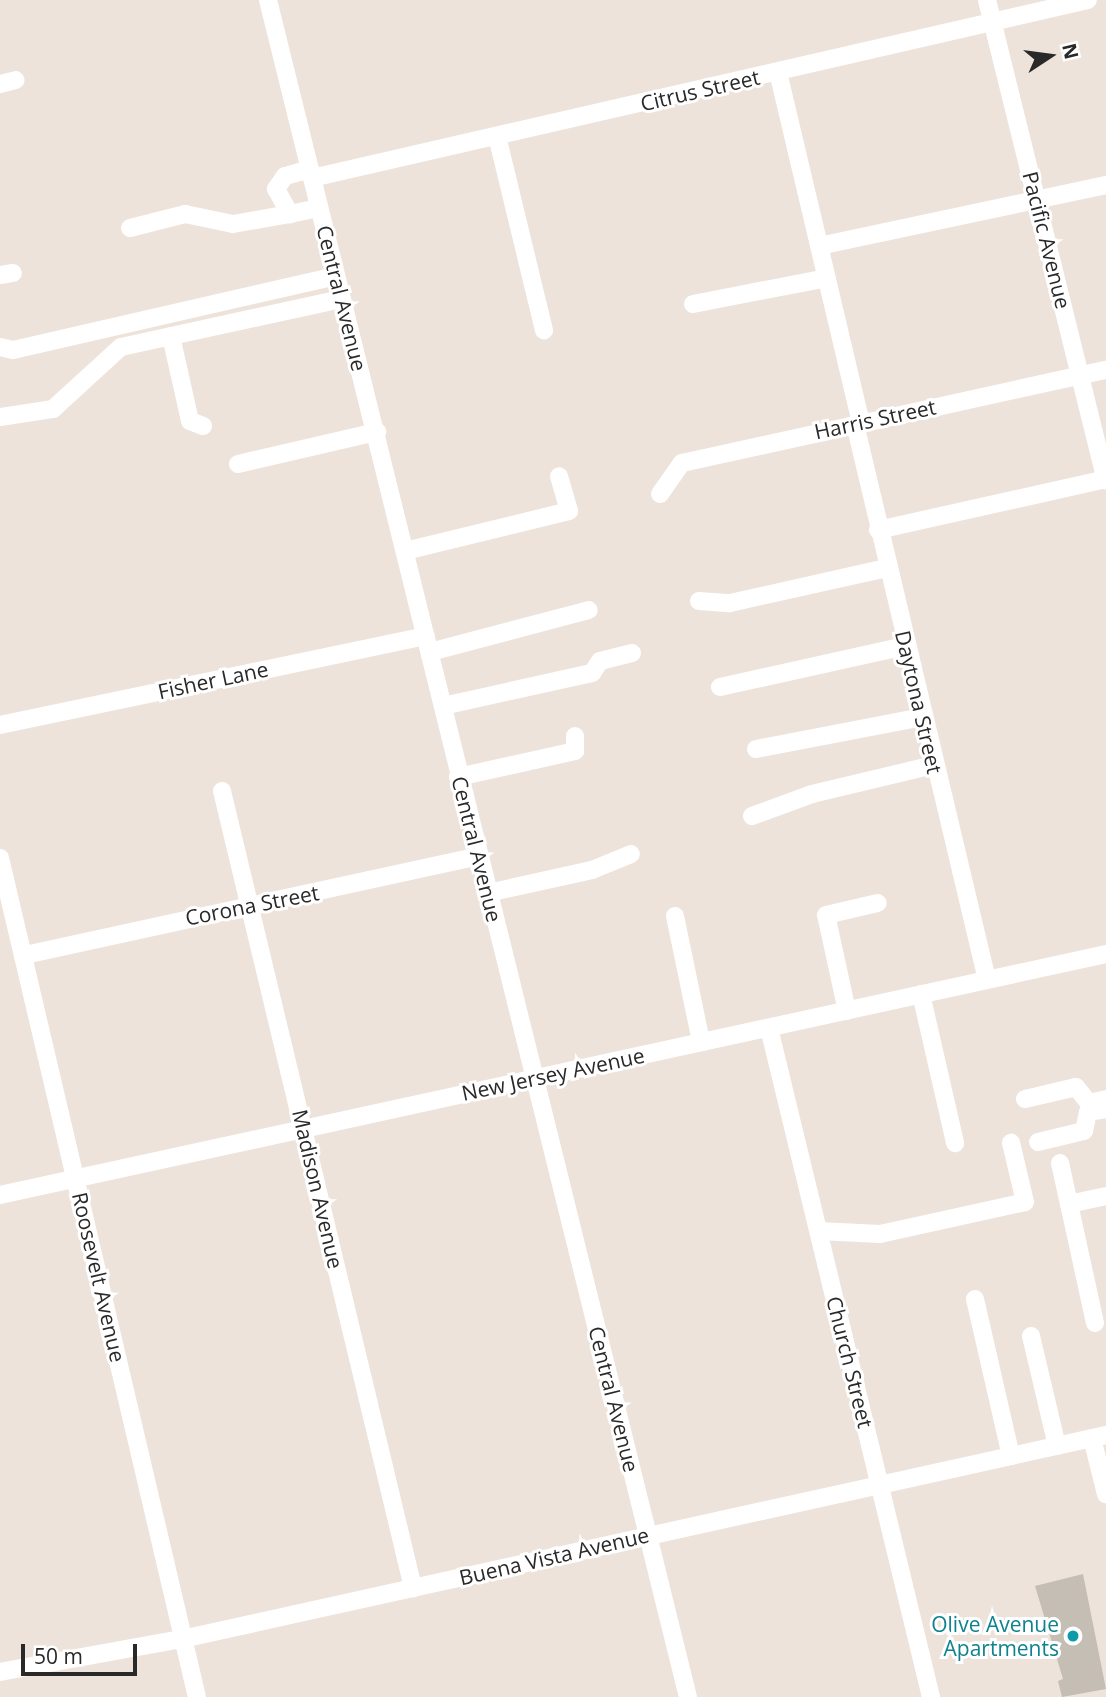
<!DOCTYPE html>
<style>
body{margin:0}
#map{position:relative;width:1106px;height:1697px;overflow:hidden;background:#ede3da;font-family:"Open Sans",sans-serif}
div>[style]{position:absolute}
[style*='--x']{left:calc(var(--x)*1px);top:calc(var(--y)*1px);width:calc(var(--w)*1px);rotate:calc(var(--a)*1deg)}
.building>*{inset:0;background:#c4beb5}
.minor>*{height:18px;margin:-9px;padding:0 9px;transform-origin:9px;border-radius:9px;background:#fff}
.dots>*{width:19px;height:19px;translate:-50% -50%;box-sizing:border-box;border:4px solid #fff;border-radius:50%}
span{translate:-50% -50%;white-space:nowrap;text-align:center;line-height:1.15;-webkit-text-stroke:6px #fff;paint-order:stroke}
.street-label{font-size:21px;color:#292929}
.culture-label{font-size:21px;color:#0d838f}
.right{translate:-100% -50%;text-align:right}
.north{position:absolute;left:1015px;top:21px;width:70px;height:70px;-webkit-text-stroke:5px #fff;paint-order:stroke;rotate:77deg;font-size:19px;font-weight:700;line-height:28px;text-align:center;color:#292929}
.north::after{content:'';display:block;margin:auto;width:24px;height:32px;background:#292929;clip-path:polygon(50% 0,100% 100%,50% 72%,0 100%)}
.scale{position:absolute;left:21px;top:1644px;width:116px;height:32px;box-sizing:border-box;border:4px solid #292929;border-top:0;padding-left:9px;font-size:21px;line-height:24px;white-space:nowrap;color:#292929;-webkit-text-stroke:5px #fff;paint-order:stroke}
</style>
<div id="map">
<div class="building">
<div style="clip-path:polygon(1083px 1574px,1106px 1689px,1062px 1697px,1058px 1681px,1063px 1679px,1035px 1586px)"></div>
</div>
<div class="minor">
<div style="--x:268;--y:0;--w:1748;--a:76.1"></div>
<div style="--x:987;--y:0;--w:495;--a:76.1"></div>
<div style="--x:778;--y:72;--w:360;--a:76.7"></div>
<div style="--x:0;--y:84;--w:16;--a:-14"></div>
<div style="--x:497;--y:136;--w:200;--a:76.4"></div>
<div style="--x:310;--y:169;--w:26;--a:164"></div>
<div style="--x:285;--y:176;--w:16;--a:125"></div>
<div style="--x:276;--y:189;--w:29;--a:61"></div>
<div style="--x:290;--y:214;--w:30;--a:-12"></div>
<div style="--x:312;--y:178;--w:796;--a:-12.92"></div>
<div style="--x:130;--y:228;--w:57;--a:-14.3"></div>
<div style="--x:185;--y:214;--w:49;--a:11.8"></div>
<div style="--x:233;--y:224;--w:58;--a:-10"></div>
<div style="--x:819;--y:246;--w:293;--a:-12"></div>
<div style="--x:0;--y:275;--w:13;--a:-9"></div>
<div style="--x:693;--y:304;--w:136;--a:-11"></div>
<div style="--x:171;--y:336;--w:87;--a:77.4"></div>
<div style="--x:190;--y:421;--w:14;--a:21"></div>
<div style="--x:0;--y:347;--w:13;--a:13"></div>
<div style="--x:13;--y:350;--w:331;--a:-12.9"></div>
<div style="--x:0;--y:417;--w:54;--a:-8.6"></div>
<div style="--x:53;--y:409;--w:92;--a:-42.4"></div>
<div style="--x:121;--y:347;--w:226;--a:-12.3"></div>
<div style="--x:855;--y:424;--w:571;--a:76.64"></div>
<div style="--x:238;--y:464;--w:143;--a:-13"></div>
<div style="--x:660;--y:494;--w:38;--a:-55"></div>
<div style="--x:682;--y:463;--w:434;--a:-12.4"></div>
<div style="--x:878;--y:530;--w:234;--a:-12.6"></div>
<div style="--x:405;--y:551;--w:169;--a:-13.7"></div>
<div style="--x:569;--y:511;--w:36;--a:-106"></div>
<div style="--x:699;--y:601;--w:31;--a:4"></div>
<div style="--x:730;--y:603;--w:161;--a:-12.6"></div>
<div style="--x:430;--y:652;--w:164;--a:-14.8"></div>
<div style="--x:720;--y:687;--w:189;--a:-12.5"></div>
<div style="--x:443;--y:706;--w:153;--a:-12.5"></div>
<div style="--x:592;--y:673;--w:14;--a:-56"></div>
<div style="--x:600;--y:661;--w:33;--a:-14"></div>
<div style="--x:0;--y:725;--w:435;--a:-11.8"></div>
<div style="--x:756;--y:749;--w:169;--a:-10.9"></div>
<div style="--x:458;--y:777;--w:120;--a:-12.5"></div>
<div style="--x:575;--y:751;--w:15;--a:-90"></div>
<div style="--x:222;--y:791;--w:820;--a:76.52"></div>
<div style="--x:752;--y:816;--w:64;--a:-20.1"></div>
<div style="--x:812;--y:794;--w:125;--a:-13.4"></div>
<div style="--x:0;--y:858;--w:862;--a:76.79"></div>
<div style="--x:488;--y:893;--w:107;--a:-12.5"></div>
<div style="--x:592;--y:870;--w:42;--a:-22.3"></div>
<div style="--x:675;--y:916;--w:129;--a:78.3"></div>
<div style="--x:25;--y:955;--w:465;--a:-12.3"></div>
<div style="--x:921;--y:994;--w:153;--a:77.1"></div>
<div style="--x:847;--y:1011;--w:98;--a:-102.3"></div>
<div style="--x:826;--y:915;--w:53;--a:-13"></div>
<div style="--x:769;--y:1028;--w:688;--a:76.39"></div>
<div style="--x:1025;--y:1099;--w:52;--a:-13.2"></div>
<div style="--x:1076;--y:1087;--w:21;--a:51"></div>
<div style="--x:1089;--y:1103;--w:17;--a:-13"></div>
<div style="--x:1038;--y:1142;--w:47;--a:-13.4"></div>
<div style="--x:1084;--y:1131;--w:19;--a:-78"></div>
<div style="--x:1088;--y:1112;--w:18;--a:-9"></div>
<div style="--x:1060;--y:1163;--w:42;--a:77.6"></div>
<div style="--x:0;--y:1195;--w:1132;--a:-12.29"></div>
<div style="--x:819;--y:1231;--w:61;--a:2.8"></div>
<div style="--x:880;--y:1234;--w:148;--a:-12.4"></div>
<div style="--x:1025;--y:1202;--w:61;--a:-103.3"></div>
<div style="--x:975;--y:1299;--w:161;--a:77.1"></div>
<div style="--x:1095;--y:1323;--w:122;--a:-102.3"></div>
<div style="--x:1069;--y:1204;--w:38;--a:-12"></div>
<div style="--x:1031;--y:1336;--w:113;--a:76.7"></div>
<div style="--x:1092;--y:1438;--w:58;--a:76"></div>
<div style="--x:0;--y:1672;--w:185;--a:-10.3"></div>
<div style="--x:182;--y:1639;--w:946;--a:-12.45"></div>
</div>
<div class="dots">
<div style="left:1073px;top:1636px;background:#0f9aa8"></div>
</div>
<div class="street-label">
<span style="left:700px;top:90px;rotate:-13deg">Citrus Street</span>
<span style="left:1047px;top:240px;rotate:76deg">Pacific Avenue</span>
<span style="left:342px;top:298px;rotate:76deg">Central Avenue</span>
<span style="left:875px;top:419px;rotate:-12deg">Harris Street</span>
<span style="left:213px;top:680px;rotate:-12deg">Fisher Lane</span>
<span style="left:919px;top:702px;rotate:77deg">Daytona Street</span>
<span style="left:477px;top:849px;rotate:76deg">Central Avenue</span>
<span style="left:252px;top:905px;rotate:-11deg">Corona Street</span>
<span style="left:553px;top:1074px;rotate:-12deg">New Jersey Avenue</span>
<span style="left:318px;top:1189px;rotate:77deg">Madison Avenue</span>
<span style="left:99px;top:1277px;rotate:77deg">Roosevelt Avenue</span>
<span style="left:850px;top:1362px;rotate:76deg">Church Street</span>
<span style="left:614px;top:1399px;rotate:76deg">Central Avenue</span>
<span style="left:554px;top:1556px;rotate:-13deg">Buena Vista Avenue</span>
</div>
<div class="culture-label">
<span class="right" style="left:1059px;top:1636px">Olive Avenue<br>Apartments</span>
</div>
<div class="north">N</div>
<div class="scale">50 m</div>
</div>
